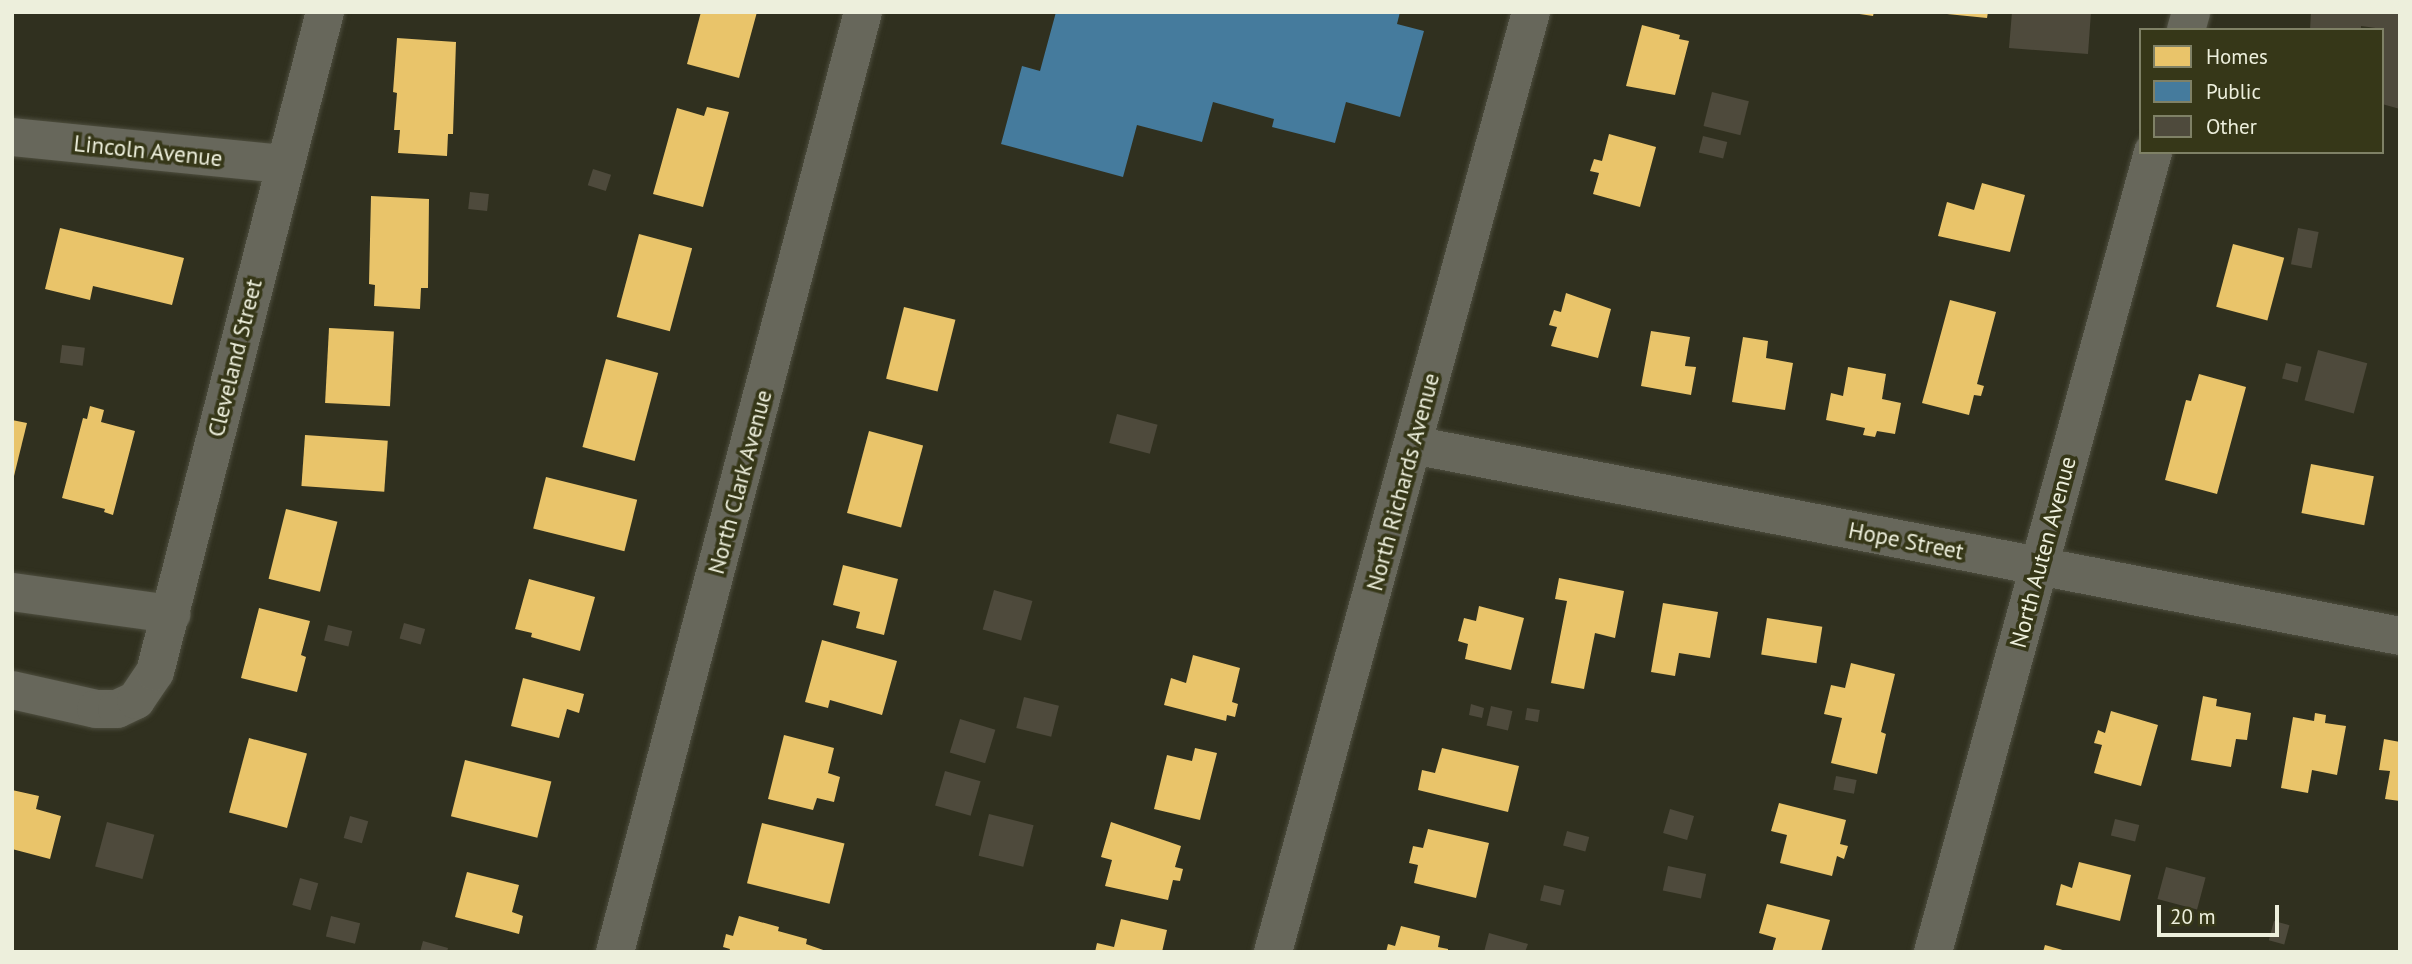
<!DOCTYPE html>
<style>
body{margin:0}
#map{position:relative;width:2412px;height:964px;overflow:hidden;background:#30301f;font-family:"PT Sans",sans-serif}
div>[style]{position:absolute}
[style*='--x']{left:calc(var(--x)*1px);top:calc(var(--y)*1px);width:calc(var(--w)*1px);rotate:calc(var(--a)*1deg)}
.homes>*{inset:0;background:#e9c46a;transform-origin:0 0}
.public>*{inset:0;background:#457b9d}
.building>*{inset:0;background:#4e4a3c;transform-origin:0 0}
.roads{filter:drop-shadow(0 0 2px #4e4e3f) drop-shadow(0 0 2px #4e4e3f)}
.street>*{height:38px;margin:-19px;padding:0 19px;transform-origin:19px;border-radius:19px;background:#67675b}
span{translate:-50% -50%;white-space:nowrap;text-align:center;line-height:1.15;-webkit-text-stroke:7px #363718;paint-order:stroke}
.street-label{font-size:23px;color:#edefdc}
.frame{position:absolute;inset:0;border:14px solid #edefdc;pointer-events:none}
.legend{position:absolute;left:2139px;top:28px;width:245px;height:126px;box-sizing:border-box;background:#363718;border:2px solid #7f8166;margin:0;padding:9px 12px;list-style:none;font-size:21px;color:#edefdc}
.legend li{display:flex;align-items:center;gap:14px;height:35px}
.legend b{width:35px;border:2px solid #7f8166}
.scale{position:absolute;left:2157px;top:905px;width:122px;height:32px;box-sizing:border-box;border:4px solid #edefdc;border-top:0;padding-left:9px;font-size:21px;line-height:24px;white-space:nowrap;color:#edefdc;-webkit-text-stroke:5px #363718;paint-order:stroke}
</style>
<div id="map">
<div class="homes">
<div style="clip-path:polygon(701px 12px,757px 12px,739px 78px,687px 64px)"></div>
<div style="clip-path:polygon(1846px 12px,1874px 12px,1873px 16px)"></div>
<div style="clip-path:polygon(1927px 12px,1988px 12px,1987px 18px)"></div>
<div style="clip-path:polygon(1642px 25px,1680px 35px,1679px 39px,1689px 41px,1675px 95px,1626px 86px)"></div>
<div style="clip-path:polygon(397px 38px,456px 42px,453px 134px,448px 134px,447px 156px,398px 153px,400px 130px,394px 130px,397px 93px,393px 92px)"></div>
<div style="clip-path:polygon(707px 107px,729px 112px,703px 207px,653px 194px,677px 108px,704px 116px)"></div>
<div style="clip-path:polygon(1609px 134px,1656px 147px,1640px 207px,1593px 194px,1599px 173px,1590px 171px,1594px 159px,1602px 161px)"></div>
<div style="clip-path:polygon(1982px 183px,2025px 195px,2010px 252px,1938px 236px,1947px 202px,1974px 210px)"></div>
<div style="clip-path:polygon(371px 196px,429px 199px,428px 288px,421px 288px,420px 309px,374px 306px,375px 285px,369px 284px)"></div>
<div style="clip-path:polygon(60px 228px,184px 258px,172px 305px,93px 286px,90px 300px,45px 289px)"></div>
<div style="left:639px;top:234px;width:55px;height:86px;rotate:15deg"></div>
<div style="left:2233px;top:244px;width:53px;height:65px;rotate:15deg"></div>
<div style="clip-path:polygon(1566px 293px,1611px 309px,1598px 358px,1551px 346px,1557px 327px,1549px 325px,1554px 310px,1561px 312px)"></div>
<div style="clip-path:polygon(1950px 300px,1996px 312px,1977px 384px,1984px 386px,1981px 396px,1974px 395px,1969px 415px,1922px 403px)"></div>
<div style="left:904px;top:307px;width:53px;height:74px;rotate:14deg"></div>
<div style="left:329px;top:328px;width:65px;height:75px;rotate:3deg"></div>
<div style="clip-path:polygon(1651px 331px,1690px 337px,1685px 366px,1696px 367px,1691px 395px,1641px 386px)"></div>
<div style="clip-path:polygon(1743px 337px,1768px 341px,1766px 358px,1793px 363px,1785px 410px,1732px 402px)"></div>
<div style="left:606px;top:359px;width:54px;height:91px;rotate:15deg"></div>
<div style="clip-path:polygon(1848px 367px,1886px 374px,1882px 399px,1901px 403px,1895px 434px,1877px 431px,1875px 437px,1863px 435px,1865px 428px,1826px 420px,1831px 393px,1843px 396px)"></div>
<div style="clip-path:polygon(2199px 374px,2246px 387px,2217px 494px,2165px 480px,2186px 400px,2191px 401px)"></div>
<div style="clip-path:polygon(90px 406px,104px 410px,101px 422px,135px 431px,113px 515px,104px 512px,105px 509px,62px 498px,83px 418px,87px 419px)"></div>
<div style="clip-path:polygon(12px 420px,27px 423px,13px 480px,12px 480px)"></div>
<div style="left:869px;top:431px;width:56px;height:85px;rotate:15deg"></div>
<div style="left:305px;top:435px;width:83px;height:51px;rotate:4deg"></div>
<div style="left:2311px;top:464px;width:64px;height:50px;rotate:11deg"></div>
<div style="left:546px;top:477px;width:94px;height:53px;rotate:14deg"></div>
<div style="left:286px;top:509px;width:53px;height:72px;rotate:14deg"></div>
<div style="clip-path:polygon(843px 565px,898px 579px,884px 635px,856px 628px,860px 612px,833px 605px)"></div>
<div style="clip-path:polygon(1559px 578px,1624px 591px,1615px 638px,1595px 633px,1584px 689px,1551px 683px,1567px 601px,1555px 599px)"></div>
<div style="clip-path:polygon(529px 579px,595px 597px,580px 651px,531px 637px,532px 633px,515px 629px)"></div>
<div style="clip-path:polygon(1663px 603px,1718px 612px,1710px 658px,1679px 653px,1675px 676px,1651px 672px)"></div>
<div style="clip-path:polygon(1479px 606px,1524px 618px,1511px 670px,1465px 659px,1468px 644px,1458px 641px,1464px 618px,1476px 621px)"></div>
<div style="clip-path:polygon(259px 608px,310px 621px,301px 655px,306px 657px,297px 692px,241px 678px)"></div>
<div style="left:1767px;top:618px;width:56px;height:37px;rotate:9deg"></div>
<div style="clip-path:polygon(822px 640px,897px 661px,882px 715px,830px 700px,828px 708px,805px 702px)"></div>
<div style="clip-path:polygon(1193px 655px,1240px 668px,1232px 702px,1238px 704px,1235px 717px,1227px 715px,1226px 721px,1164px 705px,1171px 678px,1186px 683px)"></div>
<div style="clip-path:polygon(1851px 663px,1895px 674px,1881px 732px,1886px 734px,1877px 774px,1831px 763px,1842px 718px,1824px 714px,1831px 685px,1845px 688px)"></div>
<div style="clip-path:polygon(523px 678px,584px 694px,579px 713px,567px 709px,559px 738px,511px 726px)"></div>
<div style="clip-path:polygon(2203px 696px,2217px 699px,2216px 706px,2251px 713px,2247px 740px,2236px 739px,2231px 767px,2191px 760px)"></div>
<div style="clip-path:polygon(2111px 711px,2158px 725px,2141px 786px,2094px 773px,2102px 745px,2094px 743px,2098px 730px,2105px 733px)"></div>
<div style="clip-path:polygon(2315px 713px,2326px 715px,2325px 723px,2346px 726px,2337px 775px,2312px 770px,2308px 793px,2281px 788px,2293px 717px,2314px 721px)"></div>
<div style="clip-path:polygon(784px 735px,834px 748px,828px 773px,840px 777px,834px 802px,817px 798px,813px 810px,768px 799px)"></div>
<div style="left:249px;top:738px;width:60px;height:77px;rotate:15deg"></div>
<div style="clip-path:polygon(2384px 739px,2400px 742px,2400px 801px,2385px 799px,2390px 771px,2379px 770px)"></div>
<div style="clip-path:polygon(1195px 748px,1217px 753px,1200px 820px,1154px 809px,1167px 755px,1192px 761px)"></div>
<div style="clip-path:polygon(1442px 748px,1519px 766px,1508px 812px,1418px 790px,1422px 770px,1435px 773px)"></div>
<div style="left:465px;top:760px;width:89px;height:58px;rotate:14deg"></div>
<div style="clip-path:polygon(12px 790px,39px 796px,36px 809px,61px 816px,50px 859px,12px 849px)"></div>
<div style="clip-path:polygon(1779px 803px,1846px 820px,1840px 844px,1848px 846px,1844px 859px,1837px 856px,1832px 876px,1780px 863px,1787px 835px,1771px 831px)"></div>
<div style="clip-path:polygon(1111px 822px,1181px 846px,1175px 867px,1183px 869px,1180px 881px,1173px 880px,1168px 900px,1105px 886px,1112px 860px,1101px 857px)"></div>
<div style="left:762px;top:823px;width:85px;height:62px;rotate:14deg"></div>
<div style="clip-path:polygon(1428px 829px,1489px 843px,1476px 898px,1414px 883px,1418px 865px,1409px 863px,1413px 846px,1423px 848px)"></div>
<div style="clip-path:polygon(2079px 862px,2131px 875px,2120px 921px,2056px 905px,2061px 884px,2072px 888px)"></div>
<div style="clip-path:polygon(467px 872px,519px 885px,512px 912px,523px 916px,519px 934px,455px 917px)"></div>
<div style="clip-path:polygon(1767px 904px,1830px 920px,1821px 952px,1772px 952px,1776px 938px,1759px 933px)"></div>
<div style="clip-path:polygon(739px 916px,779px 927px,778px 931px,807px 939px,806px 944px,829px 952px,729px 952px,730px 949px,723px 947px,726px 934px,733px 936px)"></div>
<div style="clip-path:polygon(1121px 919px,1167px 930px,1162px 952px,1095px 952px,1097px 943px,1114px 947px)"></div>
<div style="clip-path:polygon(1401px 926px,1440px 936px,1438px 947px,1448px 949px,1448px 952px,1386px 952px,1388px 944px,1395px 946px)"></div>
<div style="clip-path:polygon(2045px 945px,2066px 951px,2066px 952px,2043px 952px)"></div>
</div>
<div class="public">
<div style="clip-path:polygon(1056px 12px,1400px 12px,1397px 24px,1424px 31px,1400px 117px,1346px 102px,1335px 143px,1272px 127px,1274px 119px,1213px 102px,1202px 142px,1137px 125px,1123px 177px,1001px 144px,1022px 66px,1040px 71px)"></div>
</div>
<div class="building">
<div style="clip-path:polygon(2012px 12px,2091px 12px,2088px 54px,2009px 48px)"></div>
<div style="clip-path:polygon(2311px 12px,2400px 12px,2400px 109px,2382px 104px,2383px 29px,2361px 26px,2361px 30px,2310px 30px)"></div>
<div style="left:1712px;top:92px;width:38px;height:35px;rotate:14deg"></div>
<div style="left:1703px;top:136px;width:25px;height:17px;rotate:14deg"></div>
<div style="left:593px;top:169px;width:19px;height:17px;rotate:18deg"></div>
<div style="left:470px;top:192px;width:19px;height:17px;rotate:6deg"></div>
<div style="left:2298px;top:228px;width:21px;height:37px;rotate:11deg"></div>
<div style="left:62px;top:345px;width:23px;height:18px;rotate:7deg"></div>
<div style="left:2318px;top:350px;width:51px;height:52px;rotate:15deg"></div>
<div style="left:2286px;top:363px;width:16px;height:16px;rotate:14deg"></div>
<div style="left:1117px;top:414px;width:42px;height:30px;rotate:15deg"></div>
<div style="left:994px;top:590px;width:40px;height:41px;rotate:16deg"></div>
<div style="left:404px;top:623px;width:22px;height:16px;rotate:16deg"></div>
<div style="left:328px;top:625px;width:25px;height:16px;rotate:14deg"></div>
<div style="left:1024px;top:697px;width:36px;height:32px;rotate:14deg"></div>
<div style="clip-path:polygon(1471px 704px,1484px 708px,1482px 718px,1469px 715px)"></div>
<div style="left:1491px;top:706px;width:22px;height:20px;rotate:13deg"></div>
<div style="left:1527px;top:708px;width:13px;height:12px;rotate:9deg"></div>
<div style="left:960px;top:719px;width:37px;height:35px;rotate:17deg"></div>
<div style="left:945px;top:771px;width:37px;height:36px;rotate:16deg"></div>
<div style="left:1836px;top:776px;width:21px;height:14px;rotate:11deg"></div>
<div style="left:1670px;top:809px;width:25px;height:25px;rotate:16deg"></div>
<div style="left:989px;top:814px;width:46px;height:43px;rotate:14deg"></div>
<div style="left:350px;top:816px;width:19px;height:23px;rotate:16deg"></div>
<div style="left:2115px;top:819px;width:25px;height:17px;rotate:14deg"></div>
<div style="left:107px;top:822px;width:49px;height:46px;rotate:15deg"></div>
<div style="left:1567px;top:831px;width:23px;height:15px;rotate:15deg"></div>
<div style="left:1668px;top:866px;width:39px;height:25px;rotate:12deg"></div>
<div style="left:2166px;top:867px;width:41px;height:33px;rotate:15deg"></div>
<div style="left:300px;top:878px;width:19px;height:28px;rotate:16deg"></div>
<div style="left:1544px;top:885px;width:21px;height:16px;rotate:14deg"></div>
<div style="left:331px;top:916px;width:30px;height:21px;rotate:14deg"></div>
<div style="left:2274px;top:921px;width:16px;height:20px;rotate:15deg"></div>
<div style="clip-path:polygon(1489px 933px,1528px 944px,1525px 952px,1484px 952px)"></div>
<div style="clip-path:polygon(423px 941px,448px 948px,447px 952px,420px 952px)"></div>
</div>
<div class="roads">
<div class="street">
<div style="--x:2186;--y:30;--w:19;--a:-74"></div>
<div style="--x:12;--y:137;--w:273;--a:5.7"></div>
<div style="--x:1413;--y:445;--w:1005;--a:10.95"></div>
<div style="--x:12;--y:592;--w:161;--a:7.9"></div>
<div style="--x:12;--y:690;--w:86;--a:12.7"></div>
<div style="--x:96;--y:709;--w:21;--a:0"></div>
<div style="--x:117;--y:709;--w:21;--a:-25"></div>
<div style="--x:136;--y:700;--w:34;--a:-56"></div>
<div style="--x:155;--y:672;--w:682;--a:-75.56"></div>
<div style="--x:615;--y:952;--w:972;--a:-75.22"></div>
<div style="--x:1273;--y:952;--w:975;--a:-74.65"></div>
<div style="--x:1933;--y:952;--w:830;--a:-74.62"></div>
</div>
</div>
<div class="street-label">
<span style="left:148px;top:151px;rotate:6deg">Lincoln Avenue</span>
<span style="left:235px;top:358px;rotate:-76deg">Cleveland Street</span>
<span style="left:740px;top:482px;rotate:-75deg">North Clark Avenue</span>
<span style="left:1403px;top:482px;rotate:-75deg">North Richards Avenue</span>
<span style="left:1906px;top:541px;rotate:11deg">Hope Street</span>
<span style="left:2043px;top:552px;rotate:-75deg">North Auten Avenue</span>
</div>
<div class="frame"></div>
<ul class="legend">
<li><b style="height:19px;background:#e9c46a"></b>Homes</li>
<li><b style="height:19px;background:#457b9d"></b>Public</li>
<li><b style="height:19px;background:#4e4a3c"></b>Other</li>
</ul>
<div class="scale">20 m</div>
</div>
